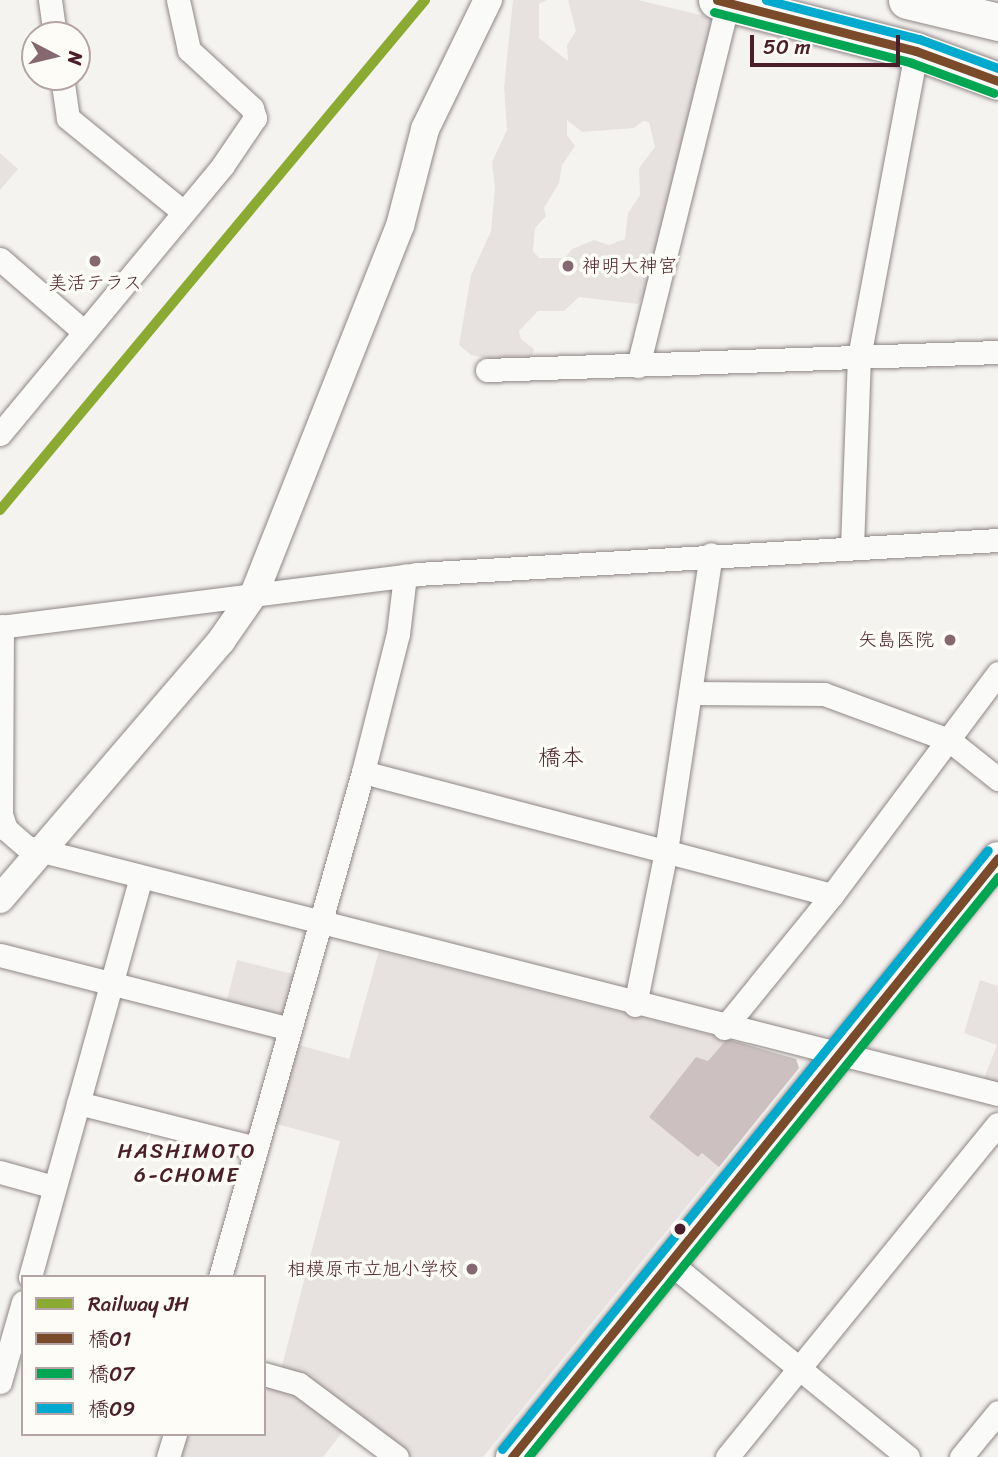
<!DOCTYPE html>
<meta charset="utf-8">
<style>
body{margin:0}
#map{position:relative;width:998px;height:1457px;overflow:hidden;background:#f5f3f0;font-family:Sriracha,"Klee One",sans-serif}
div>[style]{position:absolute}
[style*='--x']{left:calc(var(--x)*1px);top:calc(var(--y)*1px);width:calc(var(--w)*1px);rotate:calc(var(--a)*1deg)}
.built>*{inset:0;background:#e7e2df;transform-origin:0 0}
.green>*{inset:0;background:#e7e2e0}
.water>*{inset:0;background:#ccc1c0}
.roads{filter:drop-shadow(0 0 2px #8f8687) drop-shadow(0 0 2px #8f8687)}
.minor>*{height:23px;margin:-11.5px;padding:0 11.5px;transform-origin:11.5px;border-radius:11.5px;background:#fafaf8}
.tertiary>*{height:28px;margin:-14px;padding:0 14px;transform-origin:14px;border-radius:14px;background:#fafaf8}
.secondary>*{height:32px;margin:-16px;padding:0 16px;transform-origin:16px;border-radius:16px;background:#fafaf8}
.trunk>*{height:37px;margin:-18.5px;padding:0 18.5px;transform-origin:18.5px;border-radius:18.5px;background:#fafaf8}
.bus-1>*{height:9px;margin:-4.5px;padding:0 4.5px;transform-origin:4.5px;border-radius:4.5px;background:#7a4b2a}
.bus-2>*{height:9px;margin:-4.5px;padding:0 4.5px;transform-origin:4.5px;border-radius:4.5px;background:#00a651}
.bus-3>*{height:9px;margin:-4.5px;padding:0 4.5px;transform-origin:4.5px;border-radius:4.5px;background:#00a9ce}
.rail-1>*{height:10px;margin:-5px;padding:0 5px;transform-origin:5px;border-radius:5px;background:#8aaa31}
.dots>*{width:19px;height:19px;translate:-50% -50%;box-sizing:border-box;border:4px solid #fdfcf7;border-radius:50%}
span{translate:-50% -50%;white-space:nowrap;text-align:center;line-height:1.15;-webkit-text-stroke:7px #fdfcf7;paint-order:stroke}
.poi-label{font-size:19px;color:#4a1f2b}
.left{translate:0 -50%;text-align:left}
.right{translate:-100% -50%;text-align:right}
.neighbourhood-label{font-size:21px;color:#4a1f2b;letter-spacing:2px}
.quarter-label{font-size:23px;color:#4a1f2b}
.legend{position:absolute;left:21px;top:1275px;width:245px;height:161px;box-sizing:border-box;background:#fdfcf7;border:2px solid #b5a4a5;margin:0;padding:9px 12px;list-style:none;font-size:21px;color:#4a1f2b}
.legend li{display:flex;align-items:center;gap:14px;height:35px}
.legend b{width:35px;border:2px solid #b5a4a5}
.north{position:absolute;left:21px;top:21px;width:70px;height:70px;box-sizing:border-box;background:#fdfcf7;border:2px solid #b5a4a5;border-radius:50%;rotate:97deg;font-size:19px;font-weight:700;line-height:28px;text-align:center;color:#4a1f2b}
.north::after{content:'';display:block;margin:auto;width:24px;height:32px;background:#866970;clip-path:polygon(50% 0,100% 100%,50% 72%,0 100%)}
.scale{position:absolute;left:750px;top:35px;width:150px;height:32px;box-sizing:border-box;border:4px solid #4a1f2b;border-top:0;padding-left:9px;font-size:21px;line-height:24px;white-space:nowrap;color:#4a1f2b;-webkit-text-stroke:5px #fdfcf7;paint-order:stroke}
</style>
<div id="map">
<div class="built">
<div style="clip-path:polygon(0 153px,18px 169px,0 190px)"></div>
<div style="clip-path:polygon(379px 951px,727px 1039px,796px 1059px,799px 1068px,483px 1457px,411px 1457px,281px 1370px,340px 1141px,269px 1122px,292px 1043px,349px 1059px)"></div>
<div style="left:237px;top:960px;width:64px;height:47px;rotate:14deg"></div>
<div style="clip-path:polygon(980px 980px,998px 986px,998px 1085px,983px 1081px,997px 1045px,964px 1033px)"></div>
<div style="clip-path:polygon(264px 1384px,296px 1393px,344px 1430px,323px 1457px,180px 1457px,186px 1434px,264px 1434px)"></div>
</div>
<div class="green">
<div style="clip-path:polygon(evenodd,513px 0,547px 0,539px 4px,539px 38px,568px 61px,567px 45px,576px 31px,568px 0,638px 0,713px 18px,649px 290px,638px 304px,579px 297px,564px 311px,538px 311px,519px 331px,521px 339px,534px 349px,531px 358px,501px 361px,471px 355px,459px 345px,471px 275px,491px 231px,495px 188px,492px 162px,507px 130px,504px 87px,513px 0,567px 120px,582px 132px,634px 128px,643px 121px,649px 122px,655px 147px,639px 168px,640px 195px,628px 213px,625px 239px,609px 245px,594px 240px,572px 249px,565px 258px,539px 258px,533px 251px,535px 228px,546px 216px,544px 208px,559px 183px,562px 165px,575px 146px,567px 135px,567px 120px)"></div>
</div>
<div class="water">
<div style="clip-path:polygon(727px 1039px,796px 1059px,799px 1068px,719px 1167px,702px 1153px,698px 1157px,649px 1117px,696px 1057px,708px 1061px)"></div>
</div>
<div class="roads">
<div class="minor">
<div style="--x:50;--y:0;--w:35;--a:82"></div>
<div style="--x:62;--y:77;--w:41;--a:81.7"></div>
<div style="--x:68;--y:118;--w:147;--a:39.2"></div>
<div style="--x:0;--y:259;--w:110;--a:40.9"></div>
<div style="--x:638;--y:366;--w:374;--a:-76.1"></div>
<div style="--x:487;--y:370;--w:511;--a:-2.02"></div>
<div style="--x:0;--y:434;--w:349;--a:-50.3"></div>
<div style="--x:223;--y:165;--w:57;--a:-55.8"></div>
<div style="--x:255;--y:118;--w:10;--a:-107"></div>
<div style="--x:252;--y:108;--w:86;--a:-137.4"></div>
<div style="--x:189;--y:50;--w:51;--a:-102.4"></div>
<div style="--x:852;--y:547;--w:190;--a:-87.9"></div>
<div style="--x:859;--y:357;--w:311;--a:-79.4"></div>
<div style="--x:2;--y:626;--w:188;--a:90.3"></div>
<div style="--x:1;--y:814;--w:16;--a:72"></div>
<div style="--x:6;--y:829;--w:28;--a:41"></div>
<div style="--x:27;--y:847;--w:1002;--a:14.27"></div>
<div style="--x:0;--y:627;--w:420;--a:-7.2"></div>
<div style="--x:417;--y:574;--w:582;--a:-3.35"></div>
<div style="--x:690;--y:693;--w:134;--a:0.4"></div>
<div style="--x:824;--y:694;--w:133;--a:20.2"></div>
<div style="--x:949;--y:740;--w:63;--a:38.5"></div>
<div style="--x:363;--y:772;--w:485;--a:14.7"></div>
<div style="--x:0;--y:955;--w:299;--a:14.3"></div>
<div style="--x:635;--y:1005;--w:157;--a:-78.6"></div>
<div style="--x:666;--y:851;--w:300;--a:-81.4"></div>
<div style="--x:724;--y:1028;--w:171;--a:-50.9"></div>
<div style="--x:832;--y:895;--w:277;--a:-53.2"></div>
<div style="--x:78;--y:1103;--w:184;--a:14.2"></div>
<div style="--x:0;--y:1172;--w:56;--a:15.5"></div>
<div style="--x:670;--y:1263;--w:307;--a:39.2"></div>
<div style="--x:30;--y:1277;--w:415;--a:-74.5"></div>
<div style="--x:220;--y:1277;--w:525;--a:-74.19"></div>
<div style="--x:363;--y:772;--w:142;--a:-75.8"></div>
<div style="--x:398;--y:634;--w:59;--a:-83.2"></div>
<div style="--x:264;--y:1374;--w:36;--a:16"></div>
<div style="--x:299;--y:1384;--w:122;--a:36.7"></div>
<div style="--x:0;--y:1382;--w:83;--a:-74"></div>
<div style="--x:168;--y:1457;--w:24;--a:-73"></div>
<div style="--x:727;--y:1457;--w:429;--a:-50.9"></div>
<div style="--x:961;--y:1457;--w:58;--a:-50.6"></div>
</div>
<div class="tertiary">
<div style="--x:0;--y:899;--w:340;--a:-49.4"></div>
<div style="--x:221;--y:641;--w:60;--a:-55.2"></div>
<div style="--x:255;--y:592;--w:394;--a:-68.4"></div>
<div style="--x:400;--y:226;--w:100;--a:-75.5"></div>
<div style="--x:425;--y:129;--w:144;--a:-64"></div>
</div>
<div class="secondary">
<div style="--x:512;--y:1457;--w:771;--a:-50.95"></div>
</div>
<div class="trunk">
<div style="--x:717;--y:0;--w:205;--a:14.4"></div>
<div style="--x:916;--y:51;--w:87;--a:20.1"></div>
<div style="--x:907;--y:0;--w:94;--a:13.6"></div>
</div>
</div>
<div class="bus-1">
<div style="--x:717;--y:0;--w:205;--a:14.4"></div>
<div style="--x:916;--y:51;--w:87;--a:20.1"></div>
<div style="--x:512;--y:1457;--w:771;--a:-50.95"></div>
</div>
<div class="bus-2">
<div style="--x:714;--y:12;--w:204;--a:14.4"></div>
<div style="--x:912;--y:63;--w:87;--a:20.1"></div>
<div style="--x:528;--y:1457;--w:747;--a:-50.98"></div>
</div>
<div class="bus-3">
<div style="--x:766;--y:0;--w:158;--a:14.3"></div>
<div style="--x:919;--y:39;--w:84;--a:20.2"></div>
<div style="--x:502;--y:1449;--w:771;--a:-50.95"></div>
</div>
<div class="rail-1">
<div style="--x:0;--y:510;--w:664;--a:-50.19"></div>
</div>
<div class="dots">
<div style="left:95px;top:261px;background:#866970"></div>
<div style="left:568px;top:266px;background:#866970"></div>
<div style="left:950px;top:640px;background:#866970"></div>
<div style="left:680px;top:1229px;background:#4a1f2b"></div>
<div style="left:472px;top:1269px;background:#866970"></div>
</div>
<div class="poi-label">
<span class="left" style="left:582px;top:266px">神明大神宮</span>
<span style="left:95px;top:283px">美活テラス</span>
<span class="right" style="left:934px;top:640px">矢島医院</span>
<span class="right" style="left:458px;top:1269px">相模原市立旭小学校</span>
</div>
<div class="neighbourhood-label">
<span style="left:187px;top:1163px">HASHIMOTO<br>6-CHOME</span>
</div>
<div class="quarter-label">
<span style="left:561px;top:758px">橋本</span>
</div>
<ul class="legend">
<li><b style="height:9px;background:#8aaa31"></b>Railway JH</li>
<li><b style="height:9px;background:#7a4b2a"></b>橋01</li>
<li><b style="height:9px;background:#00a651"></b>橋07</li>
<li><b style="height:9px;background:#00a9ce"></b>橋09</li>
</ul>
<div class="north">N</div>
<div class="scale">50 m</div>
</div>
